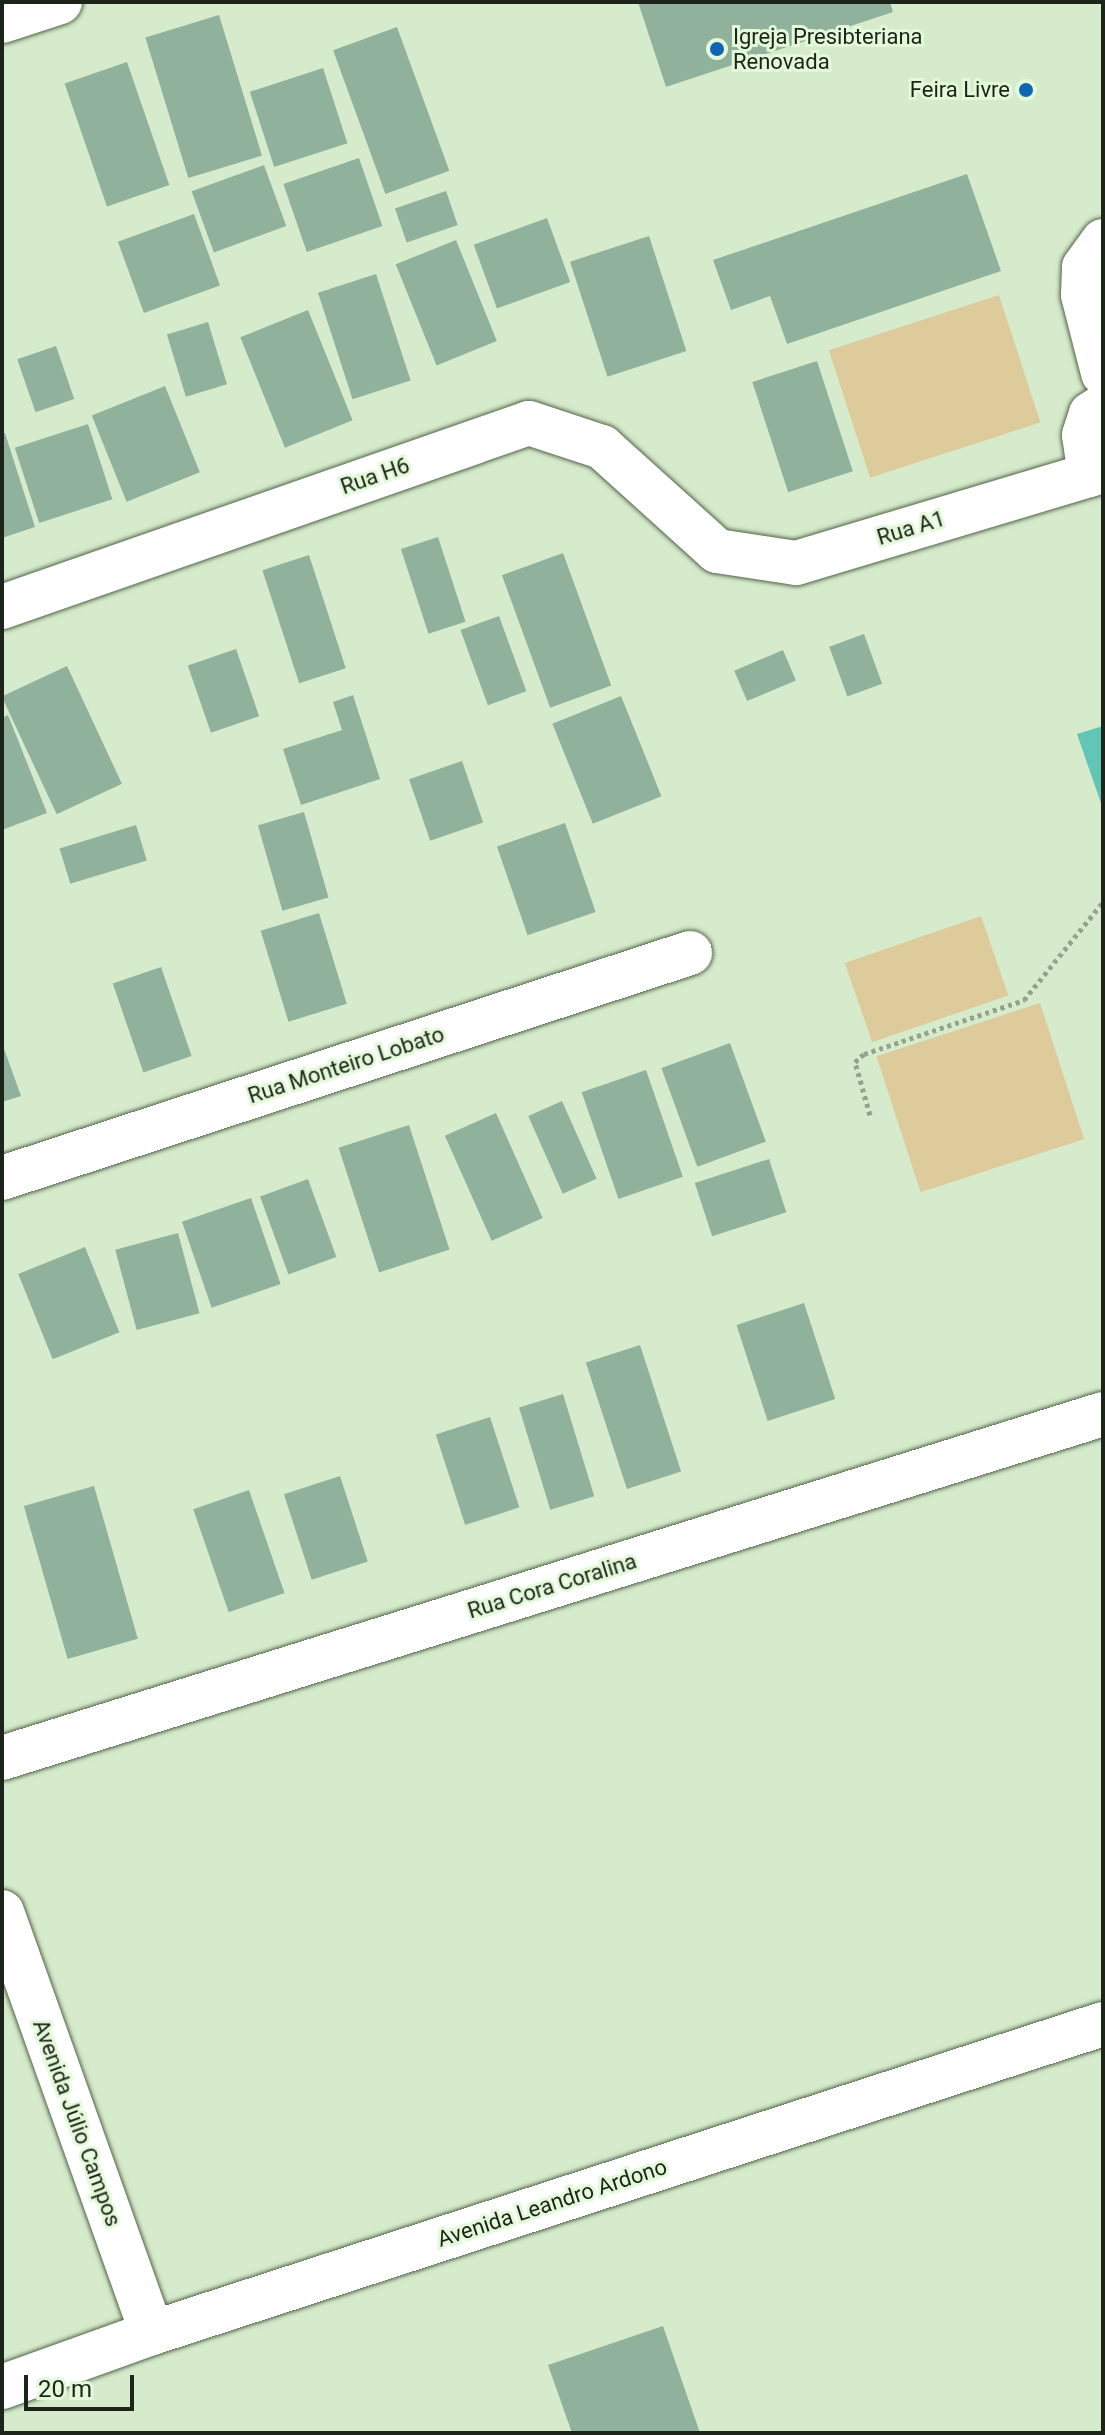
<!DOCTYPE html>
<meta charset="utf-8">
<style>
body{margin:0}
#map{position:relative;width:1105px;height:2435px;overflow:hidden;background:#d6ebcc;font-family:Roboto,sans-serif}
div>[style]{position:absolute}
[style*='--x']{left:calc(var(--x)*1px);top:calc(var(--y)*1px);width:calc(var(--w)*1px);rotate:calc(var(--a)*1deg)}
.green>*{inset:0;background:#decb9c;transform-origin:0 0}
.water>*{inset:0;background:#61c6b6}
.building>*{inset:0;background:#90b29d;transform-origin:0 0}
.path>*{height:5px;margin-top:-2.5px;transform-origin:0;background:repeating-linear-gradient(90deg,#94a48c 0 4px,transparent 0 8px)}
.roads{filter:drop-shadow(0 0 2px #526449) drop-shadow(0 0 2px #526449)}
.minor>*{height:44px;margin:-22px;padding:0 22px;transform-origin:22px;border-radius:22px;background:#fff}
.dots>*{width:22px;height:22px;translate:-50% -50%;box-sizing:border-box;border:4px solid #e3f9d9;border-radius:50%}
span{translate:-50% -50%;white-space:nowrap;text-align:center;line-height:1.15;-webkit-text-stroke:6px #e3f9d9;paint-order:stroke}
.poi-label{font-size:22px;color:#1d2419}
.left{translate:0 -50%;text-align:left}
.right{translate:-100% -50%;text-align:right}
.street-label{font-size:22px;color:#1d2419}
.frame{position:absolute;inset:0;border:4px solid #1d2419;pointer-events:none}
.scale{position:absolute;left:24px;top:2375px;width:110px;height:36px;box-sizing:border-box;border:4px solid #1d2419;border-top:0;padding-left:10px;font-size:24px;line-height:28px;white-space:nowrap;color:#1d2419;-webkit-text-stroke:6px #e3f9d9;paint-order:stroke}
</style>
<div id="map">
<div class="green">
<div style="left:999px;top:295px;width:134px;height:179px;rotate:72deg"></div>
<div style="left:981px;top:916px;width:84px;height:144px;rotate:71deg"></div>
<div style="left:1040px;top:1003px;width:143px;height:172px;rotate:72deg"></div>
</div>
<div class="water">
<div style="clip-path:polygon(1103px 726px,1103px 809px,1077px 734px)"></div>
</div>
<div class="building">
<div style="clip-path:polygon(638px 2px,890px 2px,893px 12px,666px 87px)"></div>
<div style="left:219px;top:15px;width:147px;height:77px;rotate:73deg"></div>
<div style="left:397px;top:27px;width:153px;height:68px;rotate:70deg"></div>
<div style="left:127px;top:62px;width:130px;height:66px;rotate:71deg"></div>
<div style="left:323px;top:68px;width:79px;height:77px;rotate:72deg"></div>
<div style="left:359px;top:158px;width:72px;height:80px;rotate:71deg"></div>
<div style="left:264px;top:165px;width:65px;height:77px;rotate:70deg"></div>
<div style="clip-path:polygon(967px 174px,1001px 271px,787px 344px,770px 296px,731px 310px,713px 260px)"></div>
<div style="left:446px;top:191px;width:36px;height:54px;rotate:71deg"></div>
<div style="left:194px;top:214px;width:76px;height:81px;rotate:70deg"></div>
<div style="left:547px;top:218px;width:68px;height:78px;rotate:70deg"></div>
<div style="left:649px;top:236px;width:121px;height:83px;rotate:72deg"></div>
<div style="left:456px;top:240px;width:109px;height:65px;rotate:68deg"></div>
<div style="left:376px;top:274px;width:112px;height:61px;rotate:72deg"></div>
<div style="left:308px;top:310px;width:119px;height:73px;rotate:68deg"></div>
<div style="left:208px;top:322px;width:65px;height:43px;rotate:73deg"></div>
<div style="left:56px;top:346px;width:56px;height:41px;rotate:71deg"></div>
<div style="left:817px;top:361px;width:116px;height:68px;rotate:72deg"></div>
<div style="left:165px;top:386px;width:93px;height:79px;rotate:68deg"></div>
<div style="left:88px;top:424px;width:79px;height:77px;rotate:72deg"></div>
<div style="clip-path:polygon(5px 433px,35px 527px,2px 538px,2px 434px)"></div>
<div style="left:438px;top:537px;width:89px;height:39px;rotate:72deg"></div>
<div style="left:563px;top:553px;width:141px;height:65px;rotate:70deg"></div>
<div style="left:309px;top:555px;width:119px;height:49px;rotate:72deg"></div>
<div style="left:499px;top:616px;width:80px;height:41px;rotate:70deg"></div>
<div style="left:864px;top:634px;width:53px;height:37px;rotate:70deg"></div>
<div style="left:236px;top:649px;width:71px;height:51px;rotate:71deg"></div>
<div style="left:783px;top:650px;width:33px;height:53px;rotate:67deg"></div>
<div style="left:67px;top:666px;width:130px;height:72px;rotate:65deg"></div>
<div style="clip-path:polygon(353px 695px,380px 779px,301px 805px,283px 749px,342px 730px,333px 702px)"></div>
<div style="left:621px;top:696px;width:108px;height:74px;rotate:68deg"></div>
<div style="clip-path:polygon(8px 715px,47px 813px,2px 830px,2px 718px)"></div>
<div style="left:462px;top:761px;width:65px;height:56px;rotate:71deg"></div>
<div style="left:304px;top:812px;width:89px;height:48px;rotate:74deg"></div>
<div style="left:565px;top:823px;width:94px;height:72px;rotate:71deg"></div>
<div style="left:136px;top:825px;width:37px;height:80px;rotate:73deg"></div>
<div style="left:319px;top:913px;width:95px;height:61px;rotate:73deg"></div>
<div style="left:161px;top:967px;width:94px;height:51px;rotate:71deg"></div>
<div style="clip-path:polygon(2px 1043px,21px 1096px,2px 1102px)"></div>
<div style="left:730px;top:1043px;width:105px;height:73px;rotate:70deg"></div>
<div style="left:646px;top:1070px;width:113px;height:68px;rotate:71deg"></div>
<div style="left:562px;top:1101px;width:85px;height:37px;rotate:66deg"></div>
<div style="left:496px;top:1113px;width:115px;height:56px;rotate:66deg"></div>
<div style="left:409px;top:1125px;width:131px;height:74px;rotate:72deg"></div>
<div style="left:769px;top:1159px;width:56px;height:78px;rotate:72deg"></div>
<div style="left:308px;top:1179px;width:83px;height:51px;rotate:70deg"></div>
<div style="left:251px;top:1198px;width:91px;height:73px;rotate:71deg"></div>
<div style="left:178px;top:1233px;width:83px;height:65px;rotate:75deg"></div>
<div style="left:85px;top:1247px;width:92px;height:72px;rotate:68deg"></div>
<div style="left:804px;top:1303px;width:101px;height:71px;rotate:72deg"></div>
<div style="left:640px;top:1345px;width:133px;height:57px;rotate:72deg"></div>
<div style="left:563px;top:1394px;width:107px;height:46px;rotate:73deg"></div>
<div style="left:490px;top:1417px;width:95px;height:57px;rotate:72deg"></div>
<div style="left:340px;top:1476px;width:90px;height:59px;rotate:72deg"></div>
<div style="left:94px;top:1486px;width:159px;height:73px;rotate:74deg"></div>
<div style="left:249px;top:1490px;width:109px;height:59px;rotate:71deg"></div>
<div style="clip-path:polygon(663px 2326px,700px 2433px,572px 2433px,548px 2365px)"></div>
</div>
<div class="path">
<div style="--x:870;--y:1115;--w:55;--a:-105.8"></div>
<div style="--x:855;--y:1062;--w:12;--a:-42"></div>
<div style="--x:864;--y:1054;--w:169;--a:-18.6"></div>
<div style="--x:1024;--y:1000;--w:126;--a:-51.1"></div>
</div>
<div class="roads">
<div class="minor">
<div style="--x:2;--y:21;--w:61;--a:-18.1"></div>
<div style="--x:1103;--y:241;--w:32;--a:126"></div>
<div style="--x:1084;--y:267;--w:28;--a:92"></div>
<div style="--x:1083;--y:295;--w:81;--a:75.6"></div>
<div style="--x:1090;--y:475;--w:40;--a:-98.5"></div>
<div style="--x:1084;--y:435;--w:22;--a:-72"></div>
<div style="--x:1091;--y:414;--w:14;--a:-34"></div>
<div style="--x:2;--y:607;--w:558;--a:-19.25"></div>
<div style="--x:529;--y:423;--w:77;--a:18.2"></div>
<div style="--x:602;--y:447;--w:155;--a:42.1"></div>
<div style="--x:717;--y:551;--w:80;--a:8.6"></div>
<div style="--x:796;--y:563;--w:320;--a:-16.7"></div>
<div style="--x:2;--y:1178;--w:724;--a:-18.11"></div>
<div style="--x:2;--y:1758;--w:1153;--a:-17.35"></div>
<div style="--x:2;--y:1912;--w:447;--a:70.4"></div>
<div style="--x:2;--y:2387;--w:159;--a:-19.8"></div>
<div style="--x:152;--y:2333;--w:1000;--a:-18"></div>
</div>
</div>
<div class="dots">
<div style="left:717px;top:49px;background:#0f67b4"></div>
<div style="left:1026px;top:90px;background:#0f67b4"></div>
</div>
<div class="poi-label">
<span class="left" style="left:733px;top:49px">Igreja Presibteriana<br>Renovada</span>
<span class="right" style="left:1010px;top:90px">Feira Livre</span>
</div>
<div class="street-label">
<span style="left:375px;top:476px;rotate:-19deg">Rua H6</span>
<span style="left:911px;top:528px;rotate:-17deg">Rua A1</span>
<span style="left:346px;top:1065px;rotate:-18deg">Rua Monteiro Lobato</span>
<span style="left:552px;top:1586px;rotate:-17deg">Rua Cora Coralina</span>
<span style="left:77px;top:2123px;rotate:70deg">Avenida Júlio Campos</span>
<span style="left:552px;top:2203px;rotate:-18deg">Avenida Leandro Ardono</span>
</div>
<div class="frame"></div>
<div class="scale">20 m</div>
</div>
